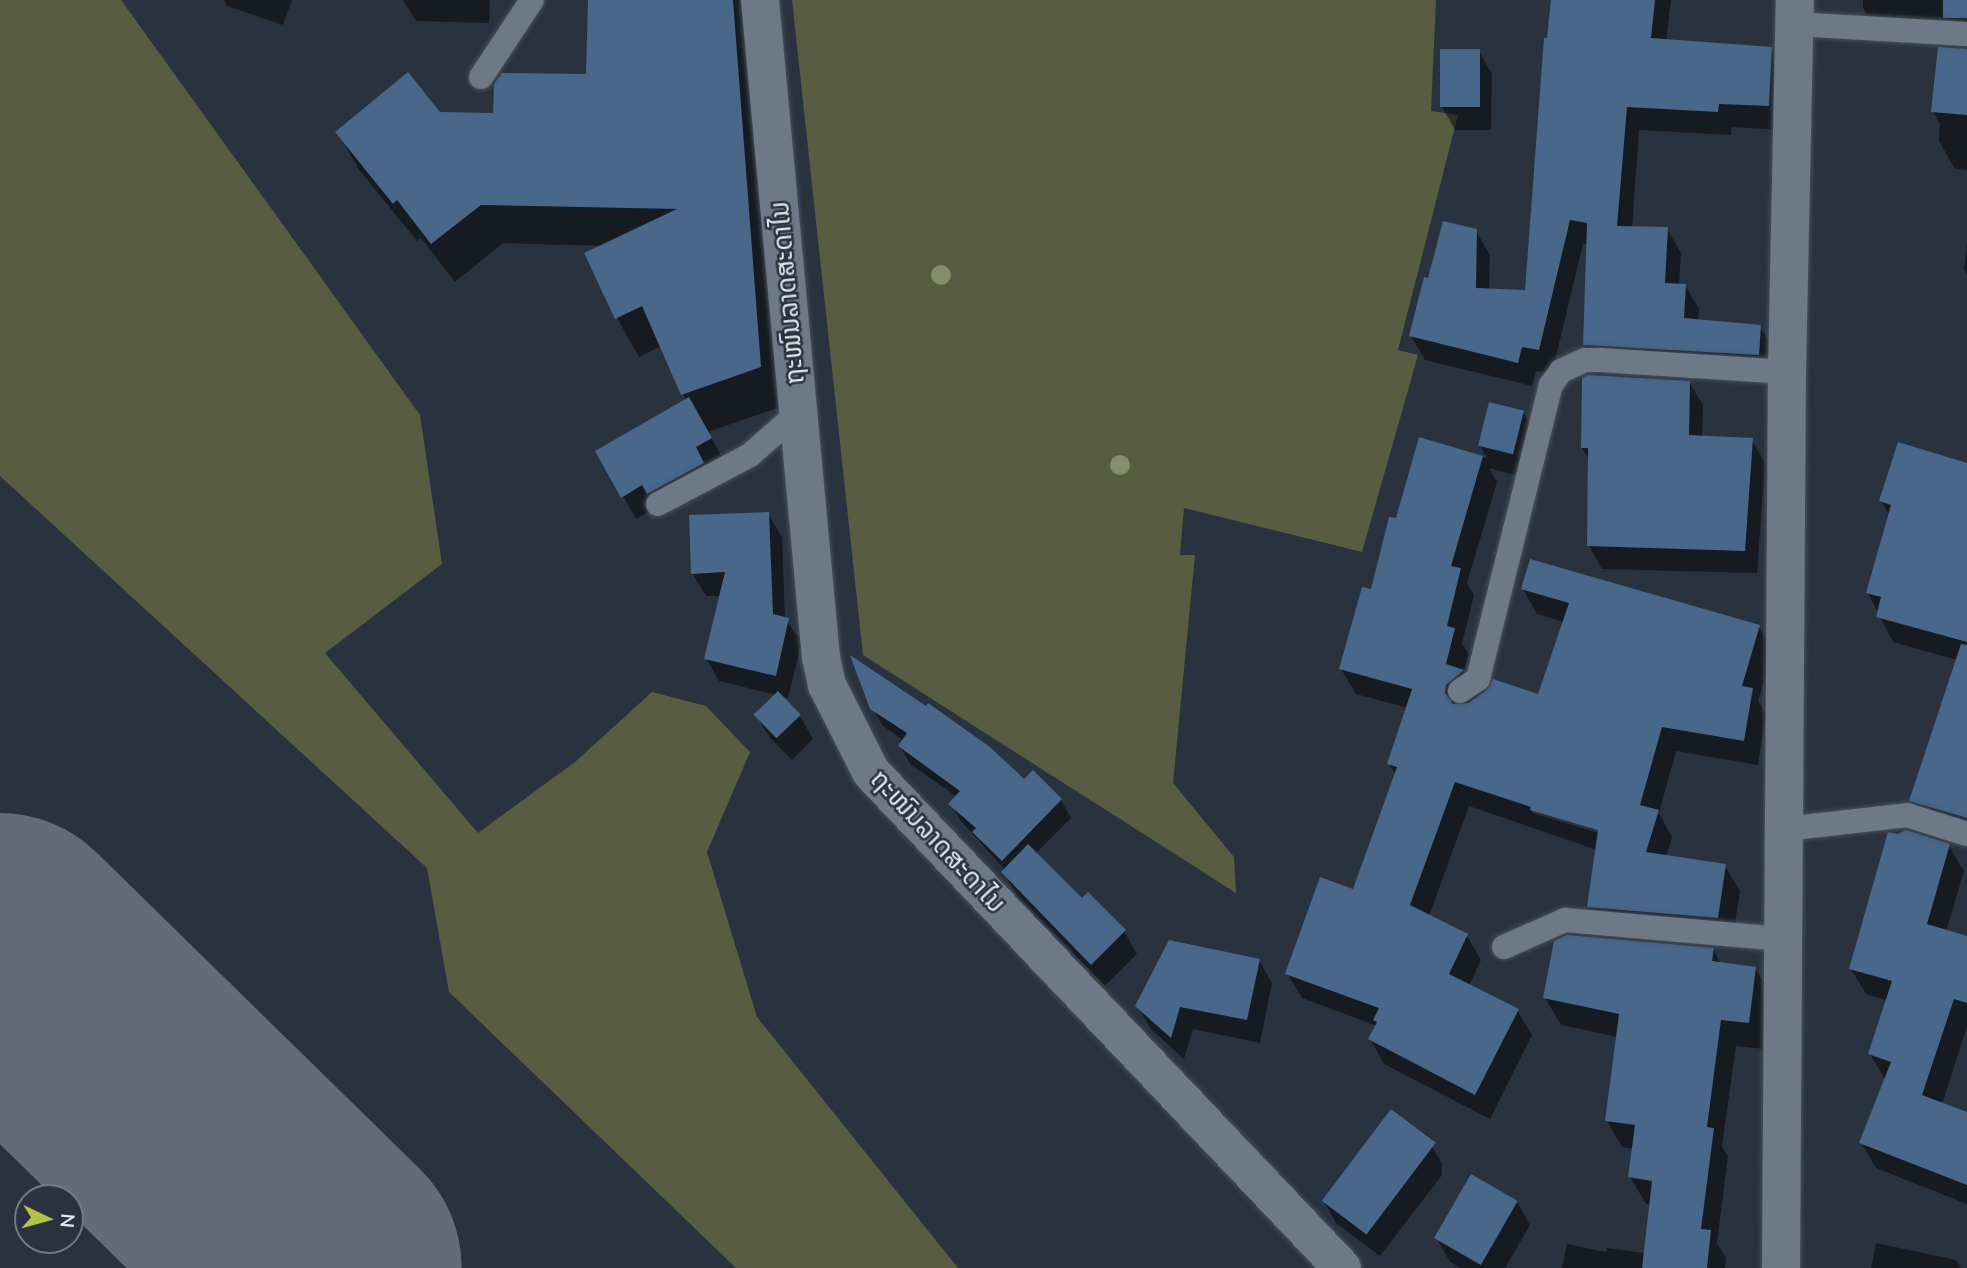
<!DOCTYPE html>
<meta charset="utf-8">
<style>
body{margin:0}
#map{position:relative;width:1967px;height:1268px;overflow:hidden;background:#29333f;font-family:Mulish,"Noto Sans Lao",sans-serif}
div>[style]{position:absolute}
[style*='--x']{left:calc(var(--x)*1px);top:calc(var(--y)*1px);width:calc(var(--w)*1px);rotate:calc(var(--a)*1deg)}
.green>*{inset:0;background:#585c40}
.shadow>*{inset:0;background:#0007}
.runway>*{height:276px;margin:-138px;padding:0 138px;transform-origin:138px;border-radius:138px;background:#626c76}
.building>*{inset:0;background:#486789;transform-origin:0 0}
.roads{filter:drop-shadow(0 0 2px #47505a) drop-shadow(0 0 2px #47505a)}
.lane>*{height:24px;margin:-12px;padding:0 12px;transform-origin:12px;border-radius:12px;background:#6d7986}
.street>*{height:38px;margin:-19px;padding:0 19px;transform-origin:19px;border-radius:19px;background:#6d7986}
.trees>*{width:20px;height:20px;margin:-10px;border-radius:50%;background:#838e6a}
span{translate:-50% -50%;white-space:nowrap;text-align:center;line-height:1.15;-webkit-text-stroke:5px #29333f;paint-order:stroke}
.street-label{font-size:26px;color:#e1e8ef}
.north{position:absolute;left:14px;top:1184px;width:70px;height:70px;box-sizing:border-box;background:#29333f;border:2px solid #737b85;border-radius:50%;rotate:95deg;font-size:19px;font-weight:700;line-height:28px;text-align:center;color:#e1e8ef}
.north::after{content:'';display:block;margin:auto;width:24px;height:32px;background:#b5c249;clip-path:polygon(50% 0,100% 100%,50% 72%,0 100%)}
</style>
<div id="map">
<div class="green">
<div style="clip-path:polygon(0 0,121px 0,420px 415px,442px 564px,325px 653px,478px 833px,575px 762px,652px 692px,706px 706px,750px 752px,707px 852px,757px 1017px,958px 1268px,736px 1268px,449px 992px,427px 868px,0 476px)"></div>
<div style="clip-path:polygon(792px 0,1436px 0,1431px 111px,1458px 115px,1398px 350px,1418px 355px,1362px 552px,1184px 508px,1180px 555px,1195px 555px,1173px 783px,1234px 857px,1236px 893px,863px 655px)"></div>
</div>
<div class="shadow">
<div style="clip-path:polygon(224px 0,292px 0,283px 25px,227px 6px)"></div>
<div style="clip-path:polygon(403px 0,490px 0,489px 23px,416px 21px)"></div>
<div style="clip-path:polygon(590px 0,751px 0,783px 406px,708px 432px,724px 461px,716px 486px,662px 516px,656px 508px,636px 519px,598px 452px,686px 400px,661px 346px,639px 357px,617px 318px,605px 246px,503px 243px,455px 282px,421px 238px,417px 241px,360px 171px,337px 132px,439px 113px,495px 115px,588px 75px)"></div>
<div style="clip-path:polygon(1553px 0,1671px 0,1666px 41px,1771px 49px,1785px 73px,1782px 130px,1732px 127px,1731px 135px,1639px 130px,1632px 228px,1667px 229px,1681px 253px,1679px 285px,1685px 285px,1699px 309px,1698px 321px,1760px 327px,1774px 351px,1771px 379px,1599px 369px,1585px 345px,1588px 244px,1583px 244px,1552px 373px,1536px 371px,1532px 386px,1425px 360px,1411px 336px,1430px 281px,1476px 231px,1490px 255px,1489px 290px,1527px 292px)"></div>
<div style="clip-path:polygon(1863px 0,1967px 0,1967px 46px,1879px 36px,1863px 8px)"></div>
<div style="clip-path:polygon(1967px 49px,1967px 170px,1955px 169px,1939px 141px,1940px 124px,1933px 111px)"></div>
<div style="clip-path:polygon(1479px 51px,1492px 74px,1491px 130px,1455px 130px,1442px 107px)"></div>
<div style="clip-path:polygon(1967px 244px,1967px 274px,1964px 269px)"></div>
<div style="clip-path:polygon(1689px 382px,1703px 405px,1702px 437px,1752px 440px,1765px 463px,1757px 573px,1602px 569px,1589px 546px,1590px 461px,1582px 448px)"></div>
<div style="clip-path:polygon(evenodd,1523px 412px,1536px 435px,1526px 478px,1489px 468px,1497px 482px,1467px 583px,1474px 595px,1462px 644px,1469px 654px,1464px 673px,1479px 699px,1539px 696px,1564px 622px,1537px 614px,1523px 589px,1758px 626px,1773px 651px,1758px 701px,1766px 714px,1758px 765px,1676px 751px,1659px 813px,1672px 837px,1666px 857px,1725px 866px,1740px 891px,1732px 943px,1603px 932px,1588px 907px,1597px 850px,1469px 806px,1429px 916px,1467px 936px,1481px 960px,1469px 986px,1517px 1010px,1532px 1035px,1490px 1119px,1384px 1064px,1370px 1039px,1377px 1026px,1302px 998px,1287px 973px,1354px 891px,1396px 776px,1389px 764px,1408px 708px,1356px 694px,1341px 669px,1397px 520px,1420px 439px,1487px 458px,1480px 446px,1523px 412px,1532px 809px,1607px 831px,1606px 835px,1532px 813px,1532px 809px)"></div>
<div style="clip-path:polygon(1967px 465px,1967px 839px,1926px 826px,1911px 800px,1957px 660px,1893px 642px,1868px 593px,1890px 516px,1881px 501px)"></div>
<div style="clip-path:polygon(768px 514px,782px 537px,785px 619px,802px 642px,788px 698px,780px 696px,800px 716px,813px 739px,792px 760px,770px 738px,756px 715px,776px 695px,719px 681px,706px 658px,721px 596px,706px 596px,692px 573px)"></div>
<div style="clip-path:polygon(872px 708px,1024px 781px,1033px 772px,1061px 800px,1071px 818px,1035px 854px,1082px 901px,1124px 931px,1137px 954px,1105px 986px,1016px 895px,1003px 872px,1005px 870px,961px 821px,951px 804px,957px 797px,910px 764px,900px 746px,904px 741px,883px 726px)"></div>
<div style="clip-path:polygon(1949px 846px,1964px 871px,1946px 932px,1967px 938px,1967px 1027px,1942px 1104px,1967px 1114px,1967px 1204px,1876px 1168px,1861px 1143px,1886px 1081px,1870px 1054px,1888px 1001px,1866px 994px,1851px 969px)"></div>
<div style="clip-path:polygon(1713px 949px,1721px 964px,1755px 968px,1771px 995px,1764px 1049px,1736px 1046px,1722px 1146px,1728px 1156px,1717px 1243px,1726px 1258px,1725px 1268px,1562px 1268px,1567px 1244px,1606px 1252px,1607px 1248px,1645px 1253px,1651px 1204px,1646px 1204px,1630px 1177px,1634px 1149px,1622px 1147px,1607px 1121px,1618px 1037px,1561px 1025px,1545px 998px)"></div>
<div style="clip-path:polygon(1259px 960px,1272px 983px,1260px 1043px,1193px 1029px,1184px 1059px,1151px 1029px,1137px 1006px)"></div>
<div style="clip-path:polygon(1428px 1140px,1442px 1163px,1442px 1175px,1380px 1256px,1336px 1223px,1323px 1200px)"></div>
<div style="clip-path:polygon(1517px 1202px,1530px 1225px,1505px 1268px,1461px 1268px,1450px 1262px,1437px 1239px)"></div>
<div style="clip-path:polygon(1876px 1243px,1956px 1260px,1961px 1268px,1871px 1268px)"></div>
</div>
<div class="runway">
<div style="--x:0;--y:951;--w:453;--a:44.4"></div>
</div>
<div class="building">
<div style="clip-path:polygon(588px 0,733px 0,761px 367px,681px 395px,642px 306px,615px 319px,584px 253px,677px 209px,481px 205px,431px 244px,397px 200px,393px 204px,335px 132px,408px 72px,440px 112px,493px 113px,494px 84px,502px 73px,586px 74px)"></div>
<div style="clip-path:polygon(1551px 0,1655px 0,1651px 38px,1772px 47px,1769px 106px,1719px 104px,1718px 112px,1627px 107px,1617px 226px,1668px 227px,1665px 283px,1686px 284px,1684px 318px,1761px 325px,1759px 355px,1583px 345px,1587px 223px,1570px 220px,1539px 350px,1522px 347px,1518px 363px,1409px 336px,1424px 277px,1428px 278px,1443px 221px,1477px 229px,1476px 288px,1525px 290px,1544px 38px,1547px 38px)"></div>
<div style="left:1943px;top:0;width:24px;height:18px"></div>
<div style="clip-path:polygon(1938px 47px,1967px 49px,1967px 115px,1931px 112px)"></div>
<div style="left:1440px;top:49px;width:40px;height:58px"></div>
<div style="clip-path:polygon(1588px 375px,1690px 381px,1689px 435px,1753px 438px,1745px 551px,1587px 546px,1588px 448px,1581px 448px,1582px 378px)"></div>
<div style="clip-path:polygon(689px 397px,712px 438px,696px 447px,704px 463px,647px 494px,642px 485px,621px 498px,595px 451px)"></div>
<div style="left:1489px;top:402px;width:36px;height:45px;rotate:14deg"></div>
<div style="clip-path:polygon(1419px 437px,1483px 456px,1451px 566px,1461px 568px,1447px 626px,1455px 628px,1446px 664px,1464px 670px,1446px 685px,1445px 693px,1453px 704px,1468px 703px,1486px 691px,1493px 679px,1538px 694px,1569px 603px,1521px 589px,1530px 559px,1760px 625px,1742px 686px,1753px 688px,1744px 741px,1662px 727px,1640px 805px,1659px 810px,1646px 852px,1726px 864px,1718px 918px,1587px 907px,1598px 830px,1530px 810px,1531px 807px,1455px 782px,1410px 905px,1468px 934px,1449px 974px,1519px 1009px,1475px 1095px,1368px 1039px,1377px 1022px,1373px 1020px,1379px 1008px,1285px 974px,1320px 877px,1353px 889px,1397px 767px,1387px 764px,1412px 689px,1339px 669px,1362px 587px,1371px 589px,1389px 517px,1396px 518px)"></div>
<div style="clip-path:polygon(1898px 442px,1967px 463px,1967px 642px,1876px 617px,1881px 597px,1866px 593px,1891px 505px,1879px 501px)"></div>
<div style="clip-path:polygon(769px 512px,773px 614px,789px 618px,776px 676px,704px 659px,725px 572px,691px 574px,689px 515px)"></div>
<div style="clip-path:polygon(1961px 644px,1967px 645px,1967px 818px,1909px 801px)"></div>
<div style="clip-path:polygon(850px 655px,926px 706px,928px 703px,990px 747px,1024px 779px,1033px 770px,1062px 799px,1002px 861px,972px 832px,976px 828px,948px 804px,960px 791px,898px 746px,907px 733px,870px 709px)"></div>
<div style="left:778px;top:691px;width:33px;height:34px;rotate:46deg"></div>
<div style="clip-path:polygon(1906px 830px,1950px 844px,1927px 924px,1967px 936px,1967px 1003px,1954px 999px,1922px 1095px,1967px 1112px,1967px 1185px,1859px 1143px,1891px 1062px,1868px 1054px,1892px 981px,1849px 969px,1888px 832px,1898px 834px)"></div>
<div style="clip-path:polygon(1028px 844px,1082px 898px,1088px 892px,1126px 930px,1091px 965px,1001px 872px)"></div>
<div style="clip-path:polygon(1567px 935px,1714px 948px,1712px 961px,1756px 967px,1749px 1023px,1721px 1020px,1707px 1127px,1714px 1128px,1701px 1229px,1711px 1230px,1707px 1268px,1642px 1268px,1652px 1181px,1628px 1177px,1635px 1125px,1605px 1121px,1619px 1014px,1543px 998px,1554px 941px)"></div>
<div style="clip-path:polygon(1169px 940px,1260px 959px,1247px 1020px,1180px 1007px,1171px 1038px,1135px 1006px)"></div>
<div style="left:1391px;top:1109px;width:56px;height:115px;rotate:37deg"></div>
<div style="left:1471px;top:1174px;width:54px;height:74px;rotate:30deg"></div>
</div>
<div class="roads">
<div class="lane">
<div style="--x:1794;--y:24;--w:173;--a:3.3"></div>
<div style="--x:481;--y:77;--w:92;--a:-56.5"></div>
<div style="--x:658;--y:504;--w:104;--a:-28"></div>
<div style="--x:750;--y:455;--w:64;--a:-41.2"></div>
<div style="--x:1460;--y:691;--w:22;--a:-34"></div>
<div style="--x:1478;--y:679;--w:303;--a:-76.1"></div>
<div style="--x:1551;--y:385;--w:17;--a:-54"></div>
<div style="--x:1561;--y:371;--w:26;--a:-25"></div>
<div style="--x:1585;--y:360;--w:16;--a:0"></div>
<div style="--x:1601;--y:360;--w:186;--a:3.7"></div>
<div style="--x:1785;--y:829;--w:123;--a:-6.5"></div>
<div style="--x:1907;--y:815;--w:63;--a:17.6"></div>
<div style="--x:1504;--y:947;--w:67;--a:-23.9"></div>
<div style="--x:1565;--y:920;--w:220;--a:5"></div>
</div>
<div class="street">
<div style="--x:760;--y:0;--w:660;--a:84.7"></div>
<div style="--x:821;--y:657;--w:29;--a:78"></div>
<div style="--x:827;--y:685;--w:97;--a:63.2"></div>
<div style="--x:871;--y:772;--w:684;--a:46.48"></div>
<div style="--x:1781;--y:1268;--w:896;--a:-89.62"></div>
<div style="--x:1787;--y:372;--w:372;--a:-88.8"></div>
</div>
</div>
<div class="trees">
<div style="left:941px;top:275px"></div>
<div style="left:1120px;top:465px"></div>
</div>
<div class="street-label">
<span style="left:787px;top:293px;rotate:-95deg">ຖະໜົນລາດສະດາໄນ</span>
<span style="left:938px;top:841px;rotate:47deg">ຖະໜົນລາດສະດາໄນ</span>
</div>
<div class="north">N</div>
</div>
